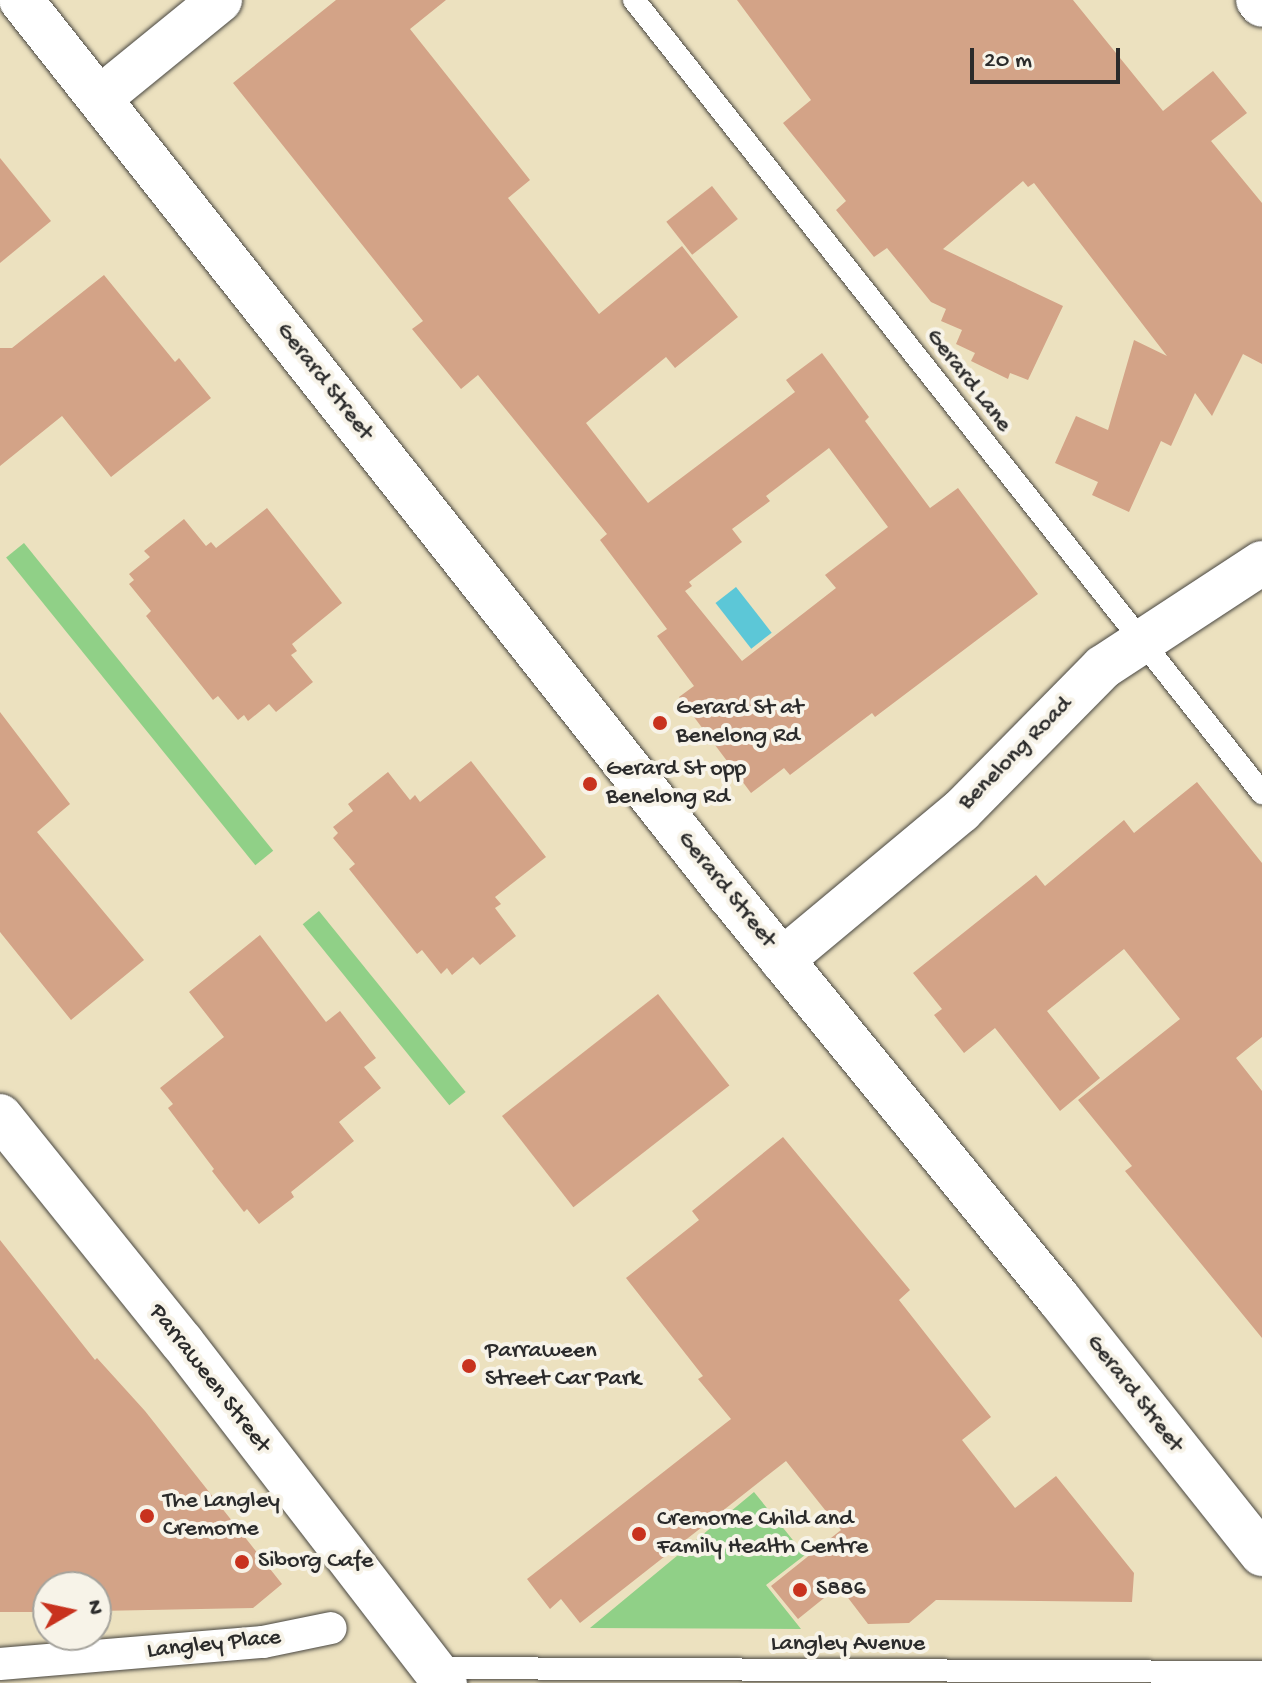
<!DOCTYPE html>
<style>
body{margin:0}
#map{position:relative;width:1262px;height:1683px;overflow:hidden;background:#ece1bf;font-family:"Gochi Hand",sans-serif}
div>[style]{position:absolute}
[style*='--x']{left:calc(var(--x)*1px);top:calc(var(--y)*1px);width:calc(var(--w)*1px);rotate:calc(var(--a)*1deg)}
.green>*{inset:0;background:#90d087;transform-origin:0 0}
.water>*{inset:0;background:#5cc7d7;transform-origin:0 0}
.building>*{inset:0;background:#d3a387;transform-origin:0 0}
.roads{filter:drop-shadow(0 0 2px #484641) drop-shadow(0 0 2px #484641)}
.service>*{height:22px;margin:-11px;padding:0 11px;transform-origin:11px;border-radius:11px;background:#fff}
.pedestrian>*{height:32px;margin:-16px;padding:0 16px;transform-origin:16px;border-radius:16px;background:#fff}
.minor>*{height:44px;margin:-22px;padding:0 22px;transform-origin:22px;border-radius:22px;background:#fff}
.secondary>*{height:44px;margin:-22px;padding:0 22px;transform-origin:22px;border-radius:22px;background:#fff}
.dots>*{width:22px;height:22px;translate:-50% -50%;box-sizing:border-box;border:4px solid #f7f3e8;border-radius:50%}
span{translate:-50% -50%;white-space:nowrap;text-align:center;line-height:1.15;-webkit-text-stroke:8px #f7f3e8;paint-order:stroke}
.street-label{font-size:24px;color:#2b2b2b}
.poi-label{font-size:24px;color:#2b2b2b}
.left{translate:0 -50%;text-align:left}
.north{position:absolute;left:32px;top:1571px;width:80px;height:80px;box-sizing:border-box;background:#f7f3e8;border:2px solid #a5a39c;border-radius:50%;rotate:81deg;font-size:22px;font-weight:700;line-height:32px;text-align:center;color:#2b2b2b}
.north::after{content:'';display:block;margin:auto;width:28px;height:36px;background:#c8321e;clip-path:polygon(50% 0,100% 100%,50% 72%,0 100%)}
.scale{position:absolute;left:970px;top:48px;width:150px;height:36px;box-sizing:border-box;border:4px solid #2b2b2b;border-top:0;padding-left:10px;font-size:24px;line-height:28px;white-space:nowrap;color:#2b2b2b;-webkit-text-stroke:6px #f7f3e8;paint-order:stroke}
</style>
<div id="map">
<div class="green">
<div style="left:24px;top:543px;width:396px;height:23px;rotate:51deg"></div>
<div style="left:319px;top:911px;width:233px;height:21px;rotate:51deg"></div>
<div style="clip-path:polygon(754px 1492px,805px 1555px,766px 1585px,801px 1629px,590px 1628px)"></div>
</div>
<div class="water">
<div style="left:736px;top:587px;width:58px;height:26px;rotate:52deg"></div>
</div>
<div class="building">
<div style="clip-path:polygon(evenodd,336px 0,446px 0,410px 29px,530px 180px,508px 198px,599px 314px,682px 246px,738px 317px,675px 368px,666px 357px,586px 423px,648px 503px,795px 392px,786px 380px,822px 353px,869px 417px,865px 421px,930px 508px,958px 488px,1038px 594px,875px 717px,872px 713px,790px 775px,784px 768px,751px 793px,679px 697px,694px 686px,657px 636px,667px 629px,600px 540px,607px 534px,478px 375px,461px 389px,412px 329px,423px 321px,233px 83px,336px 0,829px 448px,888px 527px,825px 575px,836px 588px,742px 661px,685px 591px,692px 586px,689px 582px,742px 542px,732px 529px,770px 501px,766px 496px,829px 448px)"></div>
<div style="clip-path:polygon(737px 0,1073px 0,1163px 111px,1213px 71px,1247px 113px,1211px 141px,1262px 203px,1262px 364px,1243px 354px,1212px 416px,1195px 393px,1171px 446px,1161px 441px,1129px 512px,1092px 495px,1098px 482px,1055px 463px,1076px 416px,1108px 430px,1134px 340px,1167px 356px,1034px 183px,1028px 187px,1023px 181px,943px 249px,1063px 306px,1028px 380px,1010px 373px,1008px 379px,971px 361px,975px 353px,956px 344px,962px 330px,941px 321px,946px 309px,931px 302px,887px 248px,874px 257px,836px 210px,846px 201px,783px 123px,811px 100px)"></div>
<div style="clip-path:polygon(0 158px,51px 221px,0 263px)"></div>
<div style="left:712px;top:186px;width:42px;height:58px;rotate:52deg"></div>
<div style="clip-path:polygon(104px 275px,175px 362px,179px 358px,211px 398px,111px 477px,62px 416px,0 466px,0 348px,12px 348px)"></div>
<div style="clip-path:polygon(267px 508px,342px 603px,292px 644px,297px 651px,291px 655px,313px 682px,276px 712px,269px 704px,248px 721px,244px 715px,238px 720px,218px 696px,213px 700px,146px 616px,151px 611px,129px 584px,134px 580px,129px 574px,150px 557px,144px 551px,184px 519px,206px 546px,211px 542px,216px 548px)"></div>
<div style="clip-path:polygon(0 712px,70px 804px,37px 832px,144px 960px,71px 1020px,0 932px)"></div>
<div style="clip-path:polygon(471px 761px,546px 857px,495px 897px,501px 904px,495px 908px,516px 936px,480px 965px,473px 957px,452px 975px,447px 968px,441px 974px,422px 950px,417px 954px,349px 869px,355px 864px,333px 838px,338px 833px,333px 827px,353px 811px,348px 804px,388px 772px,410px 800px,415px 795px,420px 802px)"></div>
<div style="clip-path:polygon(1197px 782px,1262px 863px,1262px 1037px,1236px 1058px,1262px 1091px,1262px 1338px,1125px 1171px,1132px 1166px,1078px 1100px,1180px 1019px,1124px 949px,1047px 1011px,1100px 1078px,1060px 1111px,995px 1028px,964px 1053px,934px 1015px,942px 1009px,913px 973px,1036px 875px,1045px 886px,1124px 820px,1134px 833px)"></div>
<div style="clip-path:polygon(260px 935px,326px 1022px,340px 1011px,376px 1058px,364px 1067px,381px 1088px,339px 1122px,354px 1141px,291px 1192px,294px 1197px,259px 1224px,247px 1209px,244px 1212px,212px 1171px,214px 1169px,168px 1108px,173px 1104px,160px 1088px,224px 1037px,189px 992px)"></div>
<div style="left:658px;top:994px;width:116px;height:198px;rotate:52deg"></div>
<div style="clip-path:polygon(783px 1137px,910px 1290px,899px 1300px,991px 1417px,962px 1440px,1015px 1508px,1056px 1476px,1134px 1573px,1132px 1602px,936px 1600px,909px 1623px,868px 1624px,839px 1586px,798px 1619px,771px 1586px,841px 1530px,786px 1461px,580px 1623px,561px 1599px,550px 1609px,527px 1579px,731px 1419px,698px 1379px,703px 1376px,626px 1278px,699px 1220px,692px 1211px)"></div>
<div style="clip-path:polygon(0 1240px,95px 1360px,97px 1358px,145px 1411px,282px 1584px,253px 1608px,96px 1611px,96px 1587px,48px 1587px,48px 1612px,0 1612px)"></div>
</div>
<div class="roads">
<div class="service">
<div style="--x:634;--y:0;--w:1012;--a:51.62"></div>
<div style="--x:434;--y:1668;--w:828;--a:0.28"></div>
</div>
<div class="pedestrian">
<div style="--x:0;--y:1664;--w:264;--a:-4.8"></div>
<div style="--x:263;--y:1642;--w:69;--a:-11.6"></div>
</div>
<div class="minor">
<div style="--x:1258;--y:0;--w:6;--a:51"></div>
<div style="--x:100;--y:98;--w:155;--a:-39.2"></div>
<div style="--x:782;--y:960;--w:233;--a:-39.8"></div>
<div style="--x:961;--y:811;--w:202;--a:-45.4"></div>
<div style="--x:1103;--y:667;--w:190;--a:-33.2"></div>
<div style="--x:0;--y:1116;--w:290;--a:51.2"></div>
<div style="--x:182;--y:1342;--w:431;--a:52.4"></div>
</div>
<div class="secondary">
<div style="--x:21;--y:0;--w:1143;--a:51.65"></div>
<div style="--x:730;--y:896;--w:520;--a:50.77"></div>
<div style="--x:1059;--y:1299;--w:326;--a:51.5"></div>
</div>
</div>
<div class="dots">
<div style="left:660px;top:723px;background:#c8321e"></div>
<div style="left:590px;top:784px;background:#c8321e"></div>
<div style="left:469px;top:1366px;background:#c8321e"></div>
<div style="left:147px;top:1516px;background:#c8321e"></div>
<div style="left:639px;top:1534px;background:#c8321e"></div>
<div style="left:242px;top:1562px;background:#c8321e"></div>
<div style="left:800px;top:1590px;background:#c8321e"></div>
</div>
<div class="street-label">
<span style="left:968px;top:381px;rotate:52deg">Gerard Lane</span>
<span style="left:324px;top:382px;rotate:52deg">Gerard Street</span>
<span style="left:1016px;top:754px;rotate:-45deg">Benelong Road</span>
<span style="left:726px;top:890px;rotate:51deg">Gerard Street</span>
<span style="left:209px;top:1379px;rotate:52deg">Parraween Street</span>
<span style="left:1134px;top:1394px;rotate:52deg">Gerard Street</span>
<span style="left:214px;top:1645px;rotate:-6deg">Langley Place</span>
<span style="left:848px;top:1645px">Langley Avenue</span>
</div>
<div class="poi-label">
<span class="left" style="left:676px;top:723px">Gerard St at<br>Benelong Rd</span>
<span class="left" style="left:606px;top:784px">Gerard St opp<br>Benelong Rd</span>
<span class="left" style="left:485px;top:1366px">Parraween<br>Street Car Park</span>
<span class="left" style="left:163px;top:1516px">The Langley<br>Cremorne</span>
<span class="left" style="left:657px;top:1534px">Cremorne Child and<br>Family Health Centre</span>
<span class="left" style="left:258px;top:1562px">Siborg Cafe</span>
<span class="left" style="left:816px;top:1590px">S886</span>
</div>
<div class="north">N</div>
<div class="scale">20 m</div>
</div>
